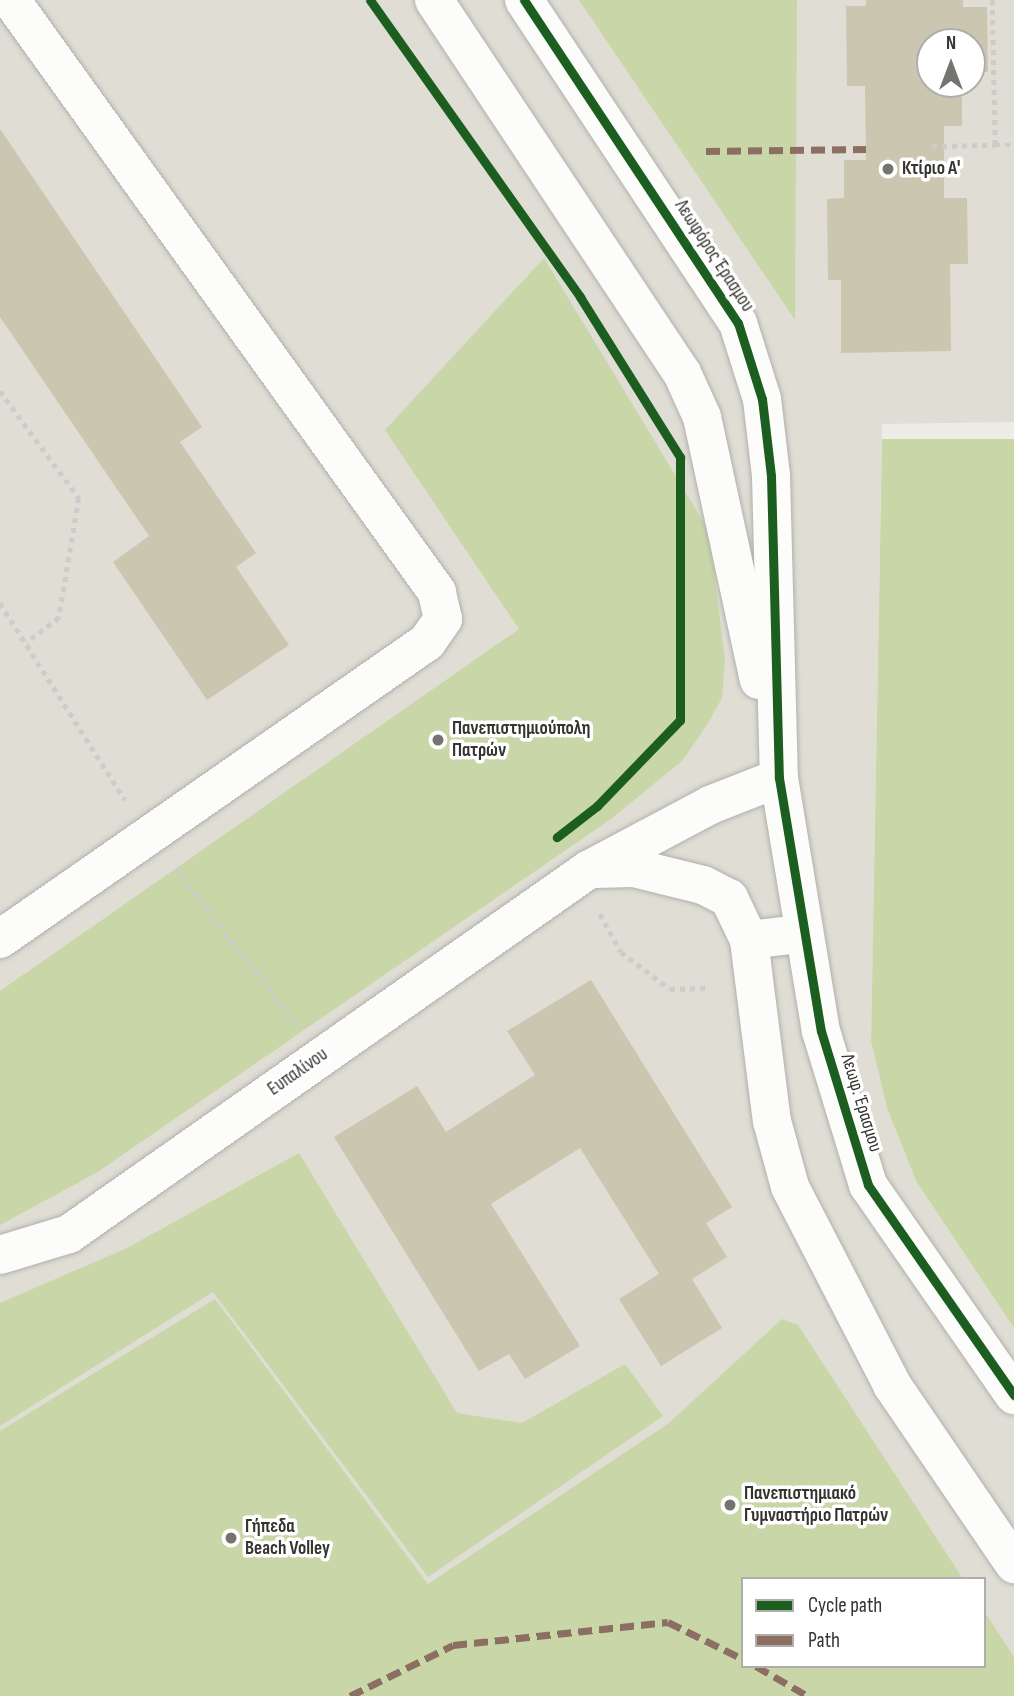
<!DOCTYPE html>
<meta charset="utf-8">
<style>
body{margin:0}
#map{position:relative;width:1014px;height:1696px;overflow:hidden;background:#edece7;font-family:"Sofia Sans Condensed",sans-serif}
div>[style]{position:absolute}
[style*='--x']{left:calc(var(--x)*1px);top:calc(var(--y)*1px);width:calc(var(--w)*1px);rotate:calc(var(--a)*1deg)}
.built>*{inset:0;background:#dfddd4}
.green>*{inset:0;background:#c9d7a8}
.building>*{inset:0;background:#cac6b0}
.path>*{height:4.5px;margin-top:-2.25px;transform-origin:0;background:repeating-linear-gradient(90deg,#ccccca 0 5px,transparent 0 10px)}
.roads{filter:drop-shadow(0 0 2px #b0b0ac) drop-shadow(0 0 2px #b0b0ac)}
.minor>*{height:38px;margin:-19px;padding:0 19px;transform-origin:19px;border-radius:19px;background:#fcfcfb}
.quiet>*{height:7px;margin-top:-3.5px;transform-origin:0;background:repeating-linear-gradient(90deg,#8d6e63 0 14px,transparent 0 21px)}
.cycleway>*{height:9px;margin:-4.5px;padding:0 4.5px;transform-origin:4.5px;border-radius:4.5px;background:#1b5e20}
.dots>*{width:19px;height:19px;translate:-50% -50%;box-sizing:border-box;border:4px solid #fff;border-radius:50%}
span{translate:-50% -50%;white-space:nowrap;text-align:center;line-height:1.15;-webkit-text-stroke:7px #fff;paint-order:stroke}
.poi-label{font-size:19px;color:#353431;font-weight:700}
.left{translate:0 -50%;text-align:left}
.street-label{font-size:19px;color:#353431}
.legend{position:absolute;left:741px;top:1577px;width:245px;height:91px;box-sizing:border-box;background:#fff;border:2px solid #aeaead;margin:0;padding:9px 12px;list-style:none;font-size:21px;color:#353431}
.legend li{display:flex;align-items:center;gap:14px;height:35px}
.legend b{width:35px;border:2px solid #aeaead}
.north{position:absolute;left:916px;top:28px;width:70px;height:70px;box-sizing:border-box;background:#fff;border:2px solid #aeaead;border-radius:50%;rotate:0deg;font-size:19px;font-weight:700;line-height:28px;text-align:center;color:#353431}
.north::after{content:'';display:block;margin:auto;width:24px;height:32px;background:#757471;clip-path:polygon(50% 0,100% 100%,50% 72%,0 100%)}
</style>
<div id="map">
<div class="built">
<div style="clip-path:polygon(evenodd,0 0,1014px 0,1014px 422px,882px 424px,871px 1041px,887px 1108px,916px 1181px,1014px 1328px,1014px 1696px,0 1696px,0 0,930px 42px,972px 42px,972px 84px,930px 84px,930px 42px,0 0,743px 1579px,984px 1579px,984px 1666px,743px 1666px,743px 1579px)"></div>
</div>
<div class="green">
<div style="clip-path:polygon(579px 0,797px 0,795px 320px)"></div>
<div style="clip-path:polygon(544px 258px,709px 531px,725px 660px,722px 698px,707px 725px,682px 761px,611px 819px,96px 1173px,0 1225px,0 991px,519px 629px,385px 430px)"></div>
<div style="clip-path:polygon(882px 439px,1014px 439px,1014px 1328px,916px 1181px,887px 1108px,871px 1041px)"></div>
<div style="clip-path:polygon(299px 1153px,457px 1413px,522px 1423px,625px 1364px,663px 1416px,428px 1577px,213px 1292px,0 1426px,0 1303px,127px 1248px)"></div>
<div style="clip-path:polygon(215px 1299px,428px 1584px,669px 1423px,782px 1319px,798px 1325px,963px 1579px,743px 1579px,743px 1666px,984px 1666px,984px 1611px,1014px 1657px,1014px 1696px,0 1696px,0 1431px)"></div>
</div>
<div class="building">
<div style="clip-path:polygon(866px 0,963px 0,963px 7px,987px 7px,988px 72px,972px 72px,972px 42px,930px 42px,930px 84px,962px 84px,962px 126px,944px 126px,944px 198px,967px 198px,968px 264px,950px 264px,951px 351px,841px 353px,841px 280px,828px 280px,827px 199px,844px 198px,844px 160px,866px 160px,865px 86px,847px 86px,846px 6px,866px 6px)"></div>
<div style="clip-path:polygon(0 129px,202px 427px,180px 442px,256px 553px,236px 567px,289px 645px,207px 700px,113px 562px,149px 536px,0 317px)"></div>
<div style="clip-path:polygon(591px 980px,732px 1207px,706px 1223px,727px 1257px,692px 1279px,722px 1328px,661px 1366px,619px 1299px,659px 1274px,580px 1148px,491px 1204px,580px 1346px,525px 1379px,509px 1354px,479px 1371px,334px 1137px,417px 1086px,446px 1132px,535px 1075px,507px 1031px)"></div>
</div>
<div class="path">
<div style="--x:995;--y:145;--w:19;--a:0"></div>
<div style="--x:932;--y:146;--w:63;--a:-0.9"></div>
<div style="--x:995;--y:145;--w:145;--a:-91.2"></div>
<div style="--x:0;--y:391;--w:133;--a:53.6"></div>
<div style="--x:79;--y:498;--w:122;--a:99.5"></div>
<div style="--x:59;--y:618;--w:41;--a:142.9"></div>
<div style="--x:0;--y:603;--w:233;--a:57.6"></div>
<div style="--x:176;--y:869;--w:195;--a:52.3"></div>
<div style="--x:600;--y:914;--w:43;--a:61.1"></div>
<div style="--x:621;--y:952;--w:61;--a:37.1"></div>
<div style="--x:670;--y:989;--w:40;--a:-1.4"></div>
</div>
<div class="roads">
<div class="minor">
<div style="--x:434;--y:0;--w:448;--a:56.4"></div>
<div style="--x:682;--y:373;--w:48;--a:65.6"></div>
<div style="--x:702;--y:417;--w:269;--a:77.8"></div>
<div style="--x:524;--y:0;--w:387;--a:56.5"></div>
<div style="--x:738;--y:323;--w:80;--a:72.5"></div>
<div style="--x:762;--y:399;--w:78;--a:83.3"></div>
<div style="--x:771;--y:476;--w:302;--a:88.5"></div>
<div style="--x:779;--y:778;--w:256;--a:80.6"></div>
<div style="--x:821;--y:1031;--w:161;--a:73"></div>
<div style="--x:868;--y:1185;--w:256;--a:55.2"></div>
<div style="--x:593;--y:869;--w:41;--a:-1.4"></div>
<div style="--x:634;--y:868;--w:71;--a:13.8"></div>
<div style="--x:703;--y:885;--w:29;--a:27"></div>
<div style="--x:729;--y:898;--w:47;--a:64.5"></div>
<div style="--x:800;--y:934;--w:51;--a:173.3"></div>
<div style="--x:749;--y:940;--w:182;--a:82.8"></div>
<div style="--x:772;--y:1121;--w:68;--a:74.7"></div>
<div style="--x:790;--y:1187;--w:223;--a:62.7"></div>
<div style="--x:892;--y:1385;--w:217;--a:55.7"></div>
<div style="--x:0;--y:939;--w:520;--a:-34.82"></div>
<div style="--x:427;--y:642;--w:28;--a:-55"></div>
<div style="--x:443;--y:619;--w:28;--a:-103"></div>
<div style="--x:437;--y:592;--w:729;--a:-125.74"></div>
<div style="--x:0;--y:1255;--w:72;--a:-16.9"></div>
<div style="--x:69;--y:1234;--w:634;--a:-35.04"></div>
<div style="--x:588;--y:870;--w:138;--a:-28"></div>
<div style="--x:710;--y:805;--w:74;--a:-21.4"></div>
</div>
</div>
<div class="quiet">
<div style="--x:706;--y:151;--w:160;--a:-0.7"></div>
<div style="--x:756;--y:1666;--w:60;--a:30"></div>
<div style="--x:350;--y:1696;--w:115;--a:-26.3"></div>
<div style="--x:453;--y:1645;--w:216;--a:-6.1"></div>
<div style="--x:668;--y:1622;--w:84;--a:26.3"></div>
</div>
<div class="cycleway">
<div style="--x:370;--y:0;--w:364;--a:54.7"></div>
<div style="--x:580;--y:297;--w:189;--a:58"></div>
<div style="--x:680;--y:457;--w:263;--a:90"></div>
<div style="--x:680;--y:720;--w:120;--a:134"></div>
<div style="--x:597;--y:806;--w:51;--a:142.2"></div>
<div style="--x:524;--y:0;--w:387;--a:56.5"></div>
<div style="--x:738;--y:323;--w:80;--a:72.5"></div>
<div style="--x:762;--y:399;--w:78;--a:83.3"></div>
<div style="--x:771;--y:476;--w:302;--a:88.5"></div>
<div style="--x:779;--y:778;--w:256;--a:80.6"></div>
<div style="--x:821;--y:1031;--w:161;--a:73"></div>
<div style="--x:868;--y:1185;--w:256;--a:55.2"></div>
</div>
<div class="dots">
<div style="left:888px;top:169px;background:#757471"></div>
<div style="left:438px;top:740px;background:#757471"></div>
<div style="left:730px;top:1505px;background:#757471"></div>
<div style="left:231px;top:1538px;background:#757471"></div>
</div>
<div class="poi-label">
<span class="left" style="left:902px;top:169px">Κτίριο Α'</span>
<span class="left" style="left:452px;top:740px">Πανεπιστημιούπολη<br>Πατρών</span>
<span class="left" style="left:744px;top:1505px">Πανεπιστημιακό<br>Γυμναστήριο Πατρών</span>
<span class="left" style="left:245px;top:1538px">Γήπεδα<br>Beach Volley</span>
</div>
<div class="street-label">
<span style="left:714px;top:256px;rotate:57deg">Λεωφόρος Έρασμου</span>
<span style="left:298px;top:1072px;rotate:-35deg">Ευπαλίνου</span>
<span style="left:861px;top:1103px;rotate:73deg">Λεωφ. Έρασμου</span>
</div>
<ul class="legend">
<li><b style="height:9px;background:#1b5e20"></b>Cycle path</li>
<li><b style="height:9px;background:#8d6e63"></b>Path</li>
</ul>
<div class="north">N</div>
</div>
